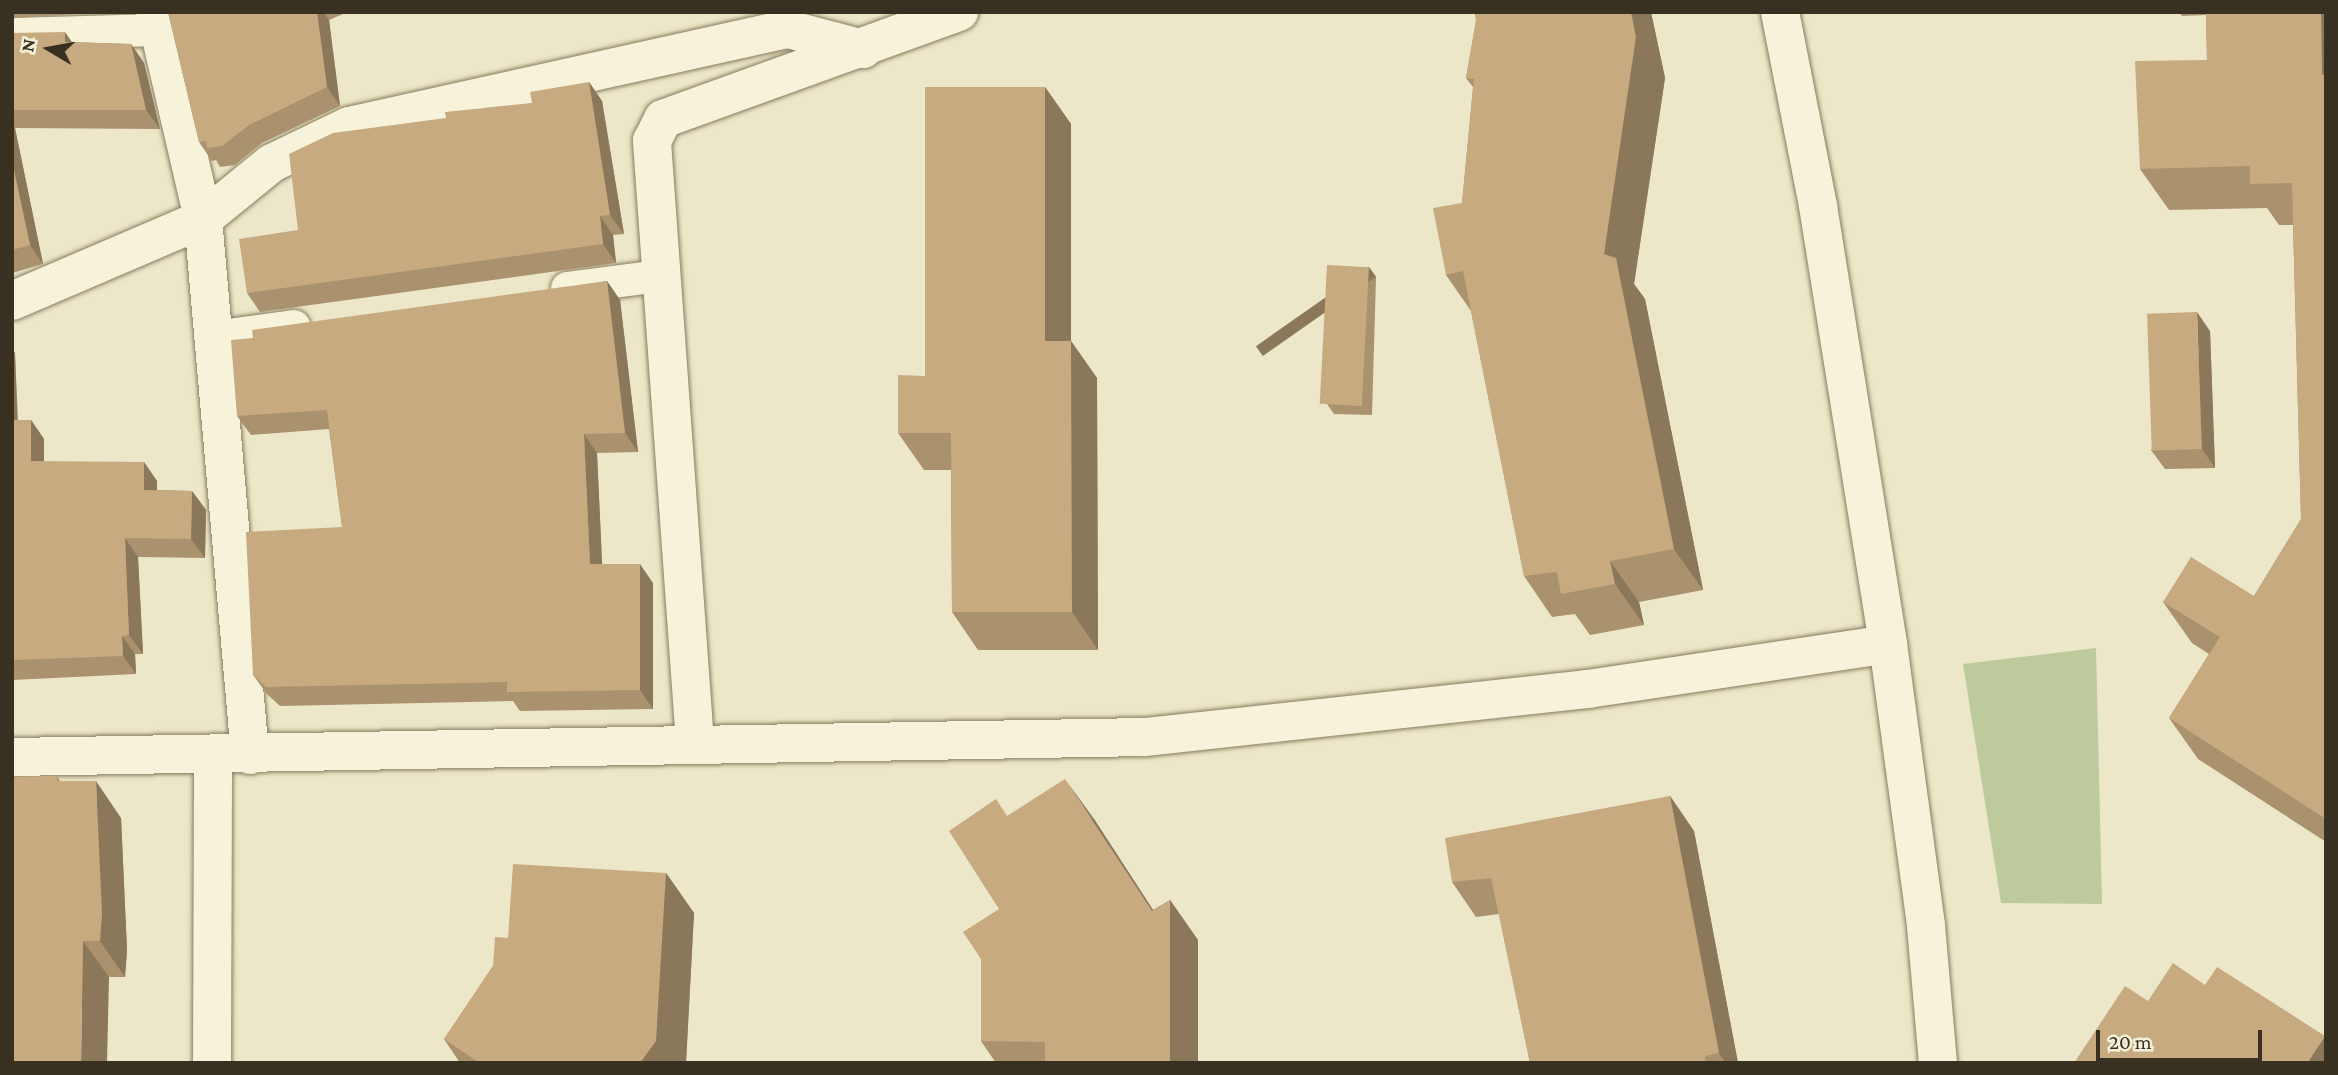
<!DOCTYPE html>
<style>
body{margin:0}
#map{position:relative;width:2338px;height:1075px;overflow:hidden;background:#ece7c8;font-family:"Crimson Pro",serif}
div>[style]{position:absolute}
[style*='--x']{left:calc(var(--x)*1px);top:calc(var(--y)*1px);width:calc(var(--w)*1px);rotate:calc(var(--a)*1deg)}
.green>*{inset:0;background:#bcca9c}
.roads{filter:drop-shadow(0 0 2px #877b5e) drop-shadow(0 0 2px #877b5e)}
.service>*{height:32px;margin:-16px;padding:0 16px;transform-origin:16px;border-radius:16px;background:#f7f3db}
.minor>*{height:38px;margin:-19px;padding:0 19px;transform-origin:19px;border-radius:19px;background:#f7f3db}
.tertiary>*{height:38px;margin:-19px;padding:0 19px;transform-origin:19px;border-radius:19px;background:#f7f3db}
.wall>*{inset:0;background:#ab926e}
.shaded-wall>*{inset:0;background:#8b775a;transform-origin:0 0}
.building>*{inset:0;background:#c7aa80;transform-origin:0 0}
span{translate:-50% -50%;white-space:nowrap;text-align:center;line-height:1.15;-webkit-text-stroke:6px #f4f0d7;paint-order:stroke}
.frame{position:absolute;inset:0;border:14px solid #383021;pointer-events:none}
.north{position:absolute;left:14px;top:14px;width:70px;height:70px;-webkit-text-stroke:5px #f4f0d7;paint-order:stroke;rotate:280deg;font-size:19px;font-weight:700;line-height:28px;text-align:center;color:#383021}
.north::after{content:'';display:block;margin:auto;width:24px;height:32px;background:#383021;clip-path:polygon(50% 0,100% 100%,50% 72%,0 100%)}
.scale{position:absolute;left:2096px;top:1030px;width:166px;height:32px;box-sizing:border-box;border:4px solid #383021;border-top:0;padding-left:9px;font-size:21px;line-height:24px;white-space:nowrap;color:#383021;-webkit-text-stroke:5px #f4f0d7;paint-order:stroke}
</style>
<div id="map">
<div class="green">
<div style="clip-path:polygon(2096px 648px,2102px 904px,2001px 903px,1963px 664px)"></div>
</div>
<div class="roads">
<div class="service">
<div style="--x:12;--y:34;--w:147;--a:-1.6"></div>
<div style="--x:567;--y:288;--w:93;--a:-7.4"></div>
<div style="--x:215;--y:337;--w:80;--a:-7.9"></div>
</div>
<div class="minor">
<div style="--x:155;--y:12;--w:212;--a:76.9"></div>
<div style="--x:203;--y:219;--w:538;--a:84.99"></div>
<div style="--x:12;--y:301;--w:208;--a:-23.2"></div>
<div style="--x:203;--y:219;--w:89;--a:-39.1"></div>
<div style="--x:272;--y:163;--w:85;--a:-25.7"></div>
<div style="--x:349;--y:126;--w:450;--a:-12.5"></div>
<div style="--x:788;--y:29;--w:78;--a:14.9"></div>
<div style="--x:695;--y:743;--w:604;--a:-94.09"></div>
<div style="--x:652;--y:141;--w:25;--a:-63"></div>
<div style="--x:663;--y:119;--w:315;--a:-19.9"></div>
</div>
<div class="tertiary">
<div style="--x:1780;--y:12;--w:198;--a:78.9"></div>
<div style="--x:1818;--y:206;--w:444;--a:80.9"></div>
<div style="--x:1888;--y:644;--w:285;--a:82.3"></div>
<div style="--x:1926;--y:926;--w:138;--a:85"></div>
<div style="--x:12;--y:757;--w:1133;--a:-1.01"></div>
<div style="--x:1145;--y:737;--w:446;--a:-6.2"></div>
<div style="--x:1588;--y:689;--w:303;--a:-8.5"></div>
<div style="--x:212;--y:1063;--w:307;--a:-89.8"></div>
</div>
</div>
<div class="wall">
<div style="clip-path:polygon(12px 12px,77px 12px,77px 14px,12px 18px)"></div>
<div style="clip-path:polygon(168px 12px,343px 12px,343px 14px,329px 20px,340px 106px,262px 143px,235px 165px,220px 167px,216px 160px,212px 161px,199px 142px)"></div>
<div style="clip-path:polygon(1475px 12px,1651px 12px,1665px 78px,1634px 284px,1645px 299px,1703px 590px,1639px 602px,1644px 625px,1590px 635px,1575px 614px,1552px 617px,1524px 576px,1471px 311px,1446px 275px,1462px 203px,1473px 87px,1466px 78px,1476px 21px)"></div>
<div style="clip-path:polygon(2179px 12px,2326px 12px,2326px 842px,2198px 759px,2169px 718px,2209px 654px,2192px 643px,2163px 602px,2254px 596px,2301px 519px,2293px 225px,2279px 225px,2267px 208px,2169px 210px,2140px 169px,2207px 60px,2206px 15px,2182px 16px)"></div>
<div style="clip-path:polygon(12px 33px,72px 42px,131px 44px,144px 63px,160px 129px,15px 128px,43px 264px,12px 273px)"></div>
<div style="clip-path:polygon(589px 82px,602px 101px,624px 234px,613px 235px,616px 263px,260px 312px,247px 293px,298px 230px,446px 118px,532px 103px)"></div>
<div style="clip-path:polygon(1045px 87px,1071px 124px,1071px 341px,1097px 378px,1098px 650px,978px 650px,952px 612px,951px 470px,924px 470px,898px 433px,925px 376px)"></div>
<div style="clip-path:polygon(1369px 267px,1376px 277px,1372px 415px,1334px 414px,1327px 404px)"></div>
<div style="clip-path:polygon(607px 281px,620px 300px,638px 452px,597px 453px,602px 564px,653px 583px,653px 709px,520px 711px,513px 701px,280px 706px,267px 694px,253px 675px,342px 527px,329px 429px,251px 435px,237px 416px,253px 338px)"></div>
<div style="clip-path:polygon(2210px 331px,2215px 468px,2165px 469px,2151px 450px)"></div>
<div style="clip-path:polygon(12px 349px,15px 353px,18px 420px,31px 420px,44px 439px,44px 462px,144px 462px,157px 481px,157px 490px,192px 491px,206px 510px,205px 558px,138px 557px,143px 654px,135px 654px,136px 674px,12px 680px)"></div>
<div style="clip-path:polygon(57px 776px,60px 781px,121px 818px,127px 950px,125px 977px,109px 977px,12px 1063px)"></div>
<div style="clip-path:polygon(1670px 796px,1694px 831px,1738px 1063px,1530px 1063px,1499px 914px,1476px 917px,1452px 882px)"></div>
<div style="clip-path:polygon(1008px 815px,1094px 819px,1153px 910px,1170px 900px,1198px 940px,1198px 1063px,996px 1063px,981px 1041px,981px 959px,999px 909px)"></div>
<div style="clip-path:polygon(666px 873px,694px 913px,686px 1063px,460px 1063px,444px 1039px,493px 966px,508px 938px)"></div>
</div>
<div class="shaded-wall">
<div style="clip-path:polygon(317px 12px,323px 12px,329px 20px,340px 106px,327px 87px)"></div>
<div style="clip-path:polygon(1631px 12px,1651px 12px,1665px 78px,1634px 284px,1645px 299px,1703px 590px,1674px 549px,1604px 254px)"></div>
<div style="clip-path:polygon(2321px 12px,2326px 12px,2326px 80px,2322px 75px)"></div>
<div style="clip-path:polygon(65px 32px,78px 51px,65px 42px)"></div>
<div style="clip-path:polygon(131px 44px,144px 63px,160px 129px,146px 110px)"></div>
<div style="clip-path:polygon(589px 82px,602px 101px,624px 234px,610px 215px)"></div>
<div style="clip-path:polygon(1045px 87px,1071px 124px,1071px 341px,1097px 378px,1098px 650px,1072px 612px,1045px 341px)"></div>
<div style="clip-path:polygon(12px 125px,15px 128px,43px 264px,30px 245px,12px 161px)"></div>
<div style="clip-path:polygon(600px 216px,613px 235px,616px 263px,603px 244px)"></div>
<div style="left:1369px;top:267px;width:12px;height:138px;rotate:55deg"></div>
<div style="clip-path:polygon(607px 281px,620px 300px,638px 452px,625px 433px)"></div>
<div style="clip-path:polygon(2197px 312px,2210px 331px,2215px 468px,2202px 449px)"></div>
<div style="clip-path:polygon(12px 349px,15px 353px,18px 439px,12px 431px)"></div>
<div style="clip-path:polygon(31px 420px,44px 439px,44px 480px,31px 461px)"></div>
<div style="clip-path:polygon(584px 434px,597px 453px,603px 583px,590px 564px)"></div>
<div style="clip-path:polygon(144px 462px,157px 481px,157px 509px,144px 490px)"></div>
<div style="clip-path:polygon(192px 491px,206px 510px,205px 558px,191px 539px)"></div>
<div style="clip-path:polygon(125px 538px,138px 557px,143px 654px,129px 635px)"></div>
<div style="clip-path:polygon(1610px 561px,1639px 602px,1644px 625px,1615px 584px)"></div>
<div style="clip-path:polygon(640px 564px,653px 583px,653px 709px,640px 690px)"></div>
<div style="clip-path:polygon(122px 636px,135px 654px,136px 674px,123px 656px)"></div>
<div style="clip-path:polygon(1065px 779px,1094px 819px,1170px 936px,1170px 900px,1198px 940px,1198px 1063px,1170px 1063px,1152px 911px)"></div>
<div style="clip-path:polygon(96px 781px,121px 818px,127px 950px,125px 977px,100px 941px)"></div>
<div style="clip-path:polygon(1670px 796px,1694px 831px,1738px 1063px,1726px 1063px,1719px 1053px)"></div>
<div style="clip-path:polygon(666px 873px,694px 913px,686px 1063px,640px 1063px)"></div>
<div style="clip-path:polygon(83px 941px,109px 977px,107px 1063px,81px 1063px)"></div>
<div style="clip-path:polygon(2325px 1036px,2326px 1038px,2326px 1063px,2307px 1063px)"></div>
</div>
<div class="building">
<div style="clip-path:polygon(168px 12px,317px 12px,327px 87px,249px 125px,222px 146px,207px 148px,206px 141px,199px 142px)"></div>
<div style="clip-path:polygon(1475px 12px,1631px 12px,1636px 37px,1604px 254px,1616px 258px,1674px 549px,1610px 561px,1615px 584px,1561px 594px,1557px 572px,1524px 576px,1463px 271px,1446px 275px,1433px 208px,1462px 203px,1474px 79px,1466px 78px,1476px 21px)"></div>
<div style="clip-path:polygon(2206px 12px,2321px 12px,2322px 75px,2326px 74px,2326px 819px,2169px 718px,2220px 637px,2163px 602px,2191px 557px,2254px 596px,2301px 519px,2292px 183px,2250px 184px,2250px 166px,2140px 169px,2135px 61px,2207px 60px)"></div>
<div style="clip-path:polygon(65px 32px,65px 42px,131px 44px,146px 110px,12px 110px,12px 33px)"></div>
<div style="clip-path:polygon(589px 82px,610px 215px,600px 216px,603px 244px,247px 293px,239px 239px,298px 230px,289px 154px,333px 133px,446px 118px,445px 112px,532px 103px,530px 92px)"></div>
<div style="clip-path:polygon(925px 87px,1045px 87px,1045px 341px,1071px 341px,1072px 612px,952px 612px,951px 433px,898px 433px,898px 375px,925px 376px)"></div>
<div style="clip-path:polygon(12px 161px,30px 245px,12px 250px)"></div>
<div style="left:1327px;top:265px;width:42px;height:139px;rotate:3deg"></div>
<div style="clip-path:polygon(607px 281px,625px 433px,584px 434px,590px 564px,640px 564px,640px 690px,507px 692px,507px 682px,266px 687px,253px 675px,246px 532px,342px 527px,327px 410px,237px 416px,231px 340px,253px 338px,252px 330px)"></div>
<div style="left:2197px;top:312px;width:137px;height:50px;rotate:88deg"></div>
<div style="clip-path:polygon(12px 420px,31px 420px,31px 461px,144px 462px,144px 490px,192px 491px,191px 539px,125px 538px,129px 635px,122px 636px,123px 656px,12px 660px)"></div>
<div style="clip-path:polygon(57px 776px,57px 781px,96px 781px,102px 914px,100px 941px,83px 941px,81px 1063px,12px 1063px,12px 777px)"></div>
<div style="clip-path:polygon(1065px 779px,1152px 911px,1170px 900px,1170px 1063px,1045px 1063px,1045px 1042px,981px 1041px,981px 959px,963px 932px,999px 909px,949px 831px,996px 799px,1007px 816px)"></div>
<div style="clip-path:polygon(1670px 796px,1719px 1053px,1705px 1056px,1706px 1063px,1530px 1063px,1491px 878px,1452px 882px,1445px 838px)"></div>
<div style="clip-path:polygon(513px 864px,666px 873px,656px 1041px,640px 1063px,480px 1063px,444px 1039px,493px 966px,495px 937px,508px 938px)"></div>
<div style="clip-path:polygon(2173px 963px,2205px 985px,2217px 967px,2325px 1036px,2307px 1063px,2074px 1063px,2125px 986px,2148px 1001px)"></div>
</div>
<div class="frame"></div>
<div class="north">N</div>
<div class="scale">20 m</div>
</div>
